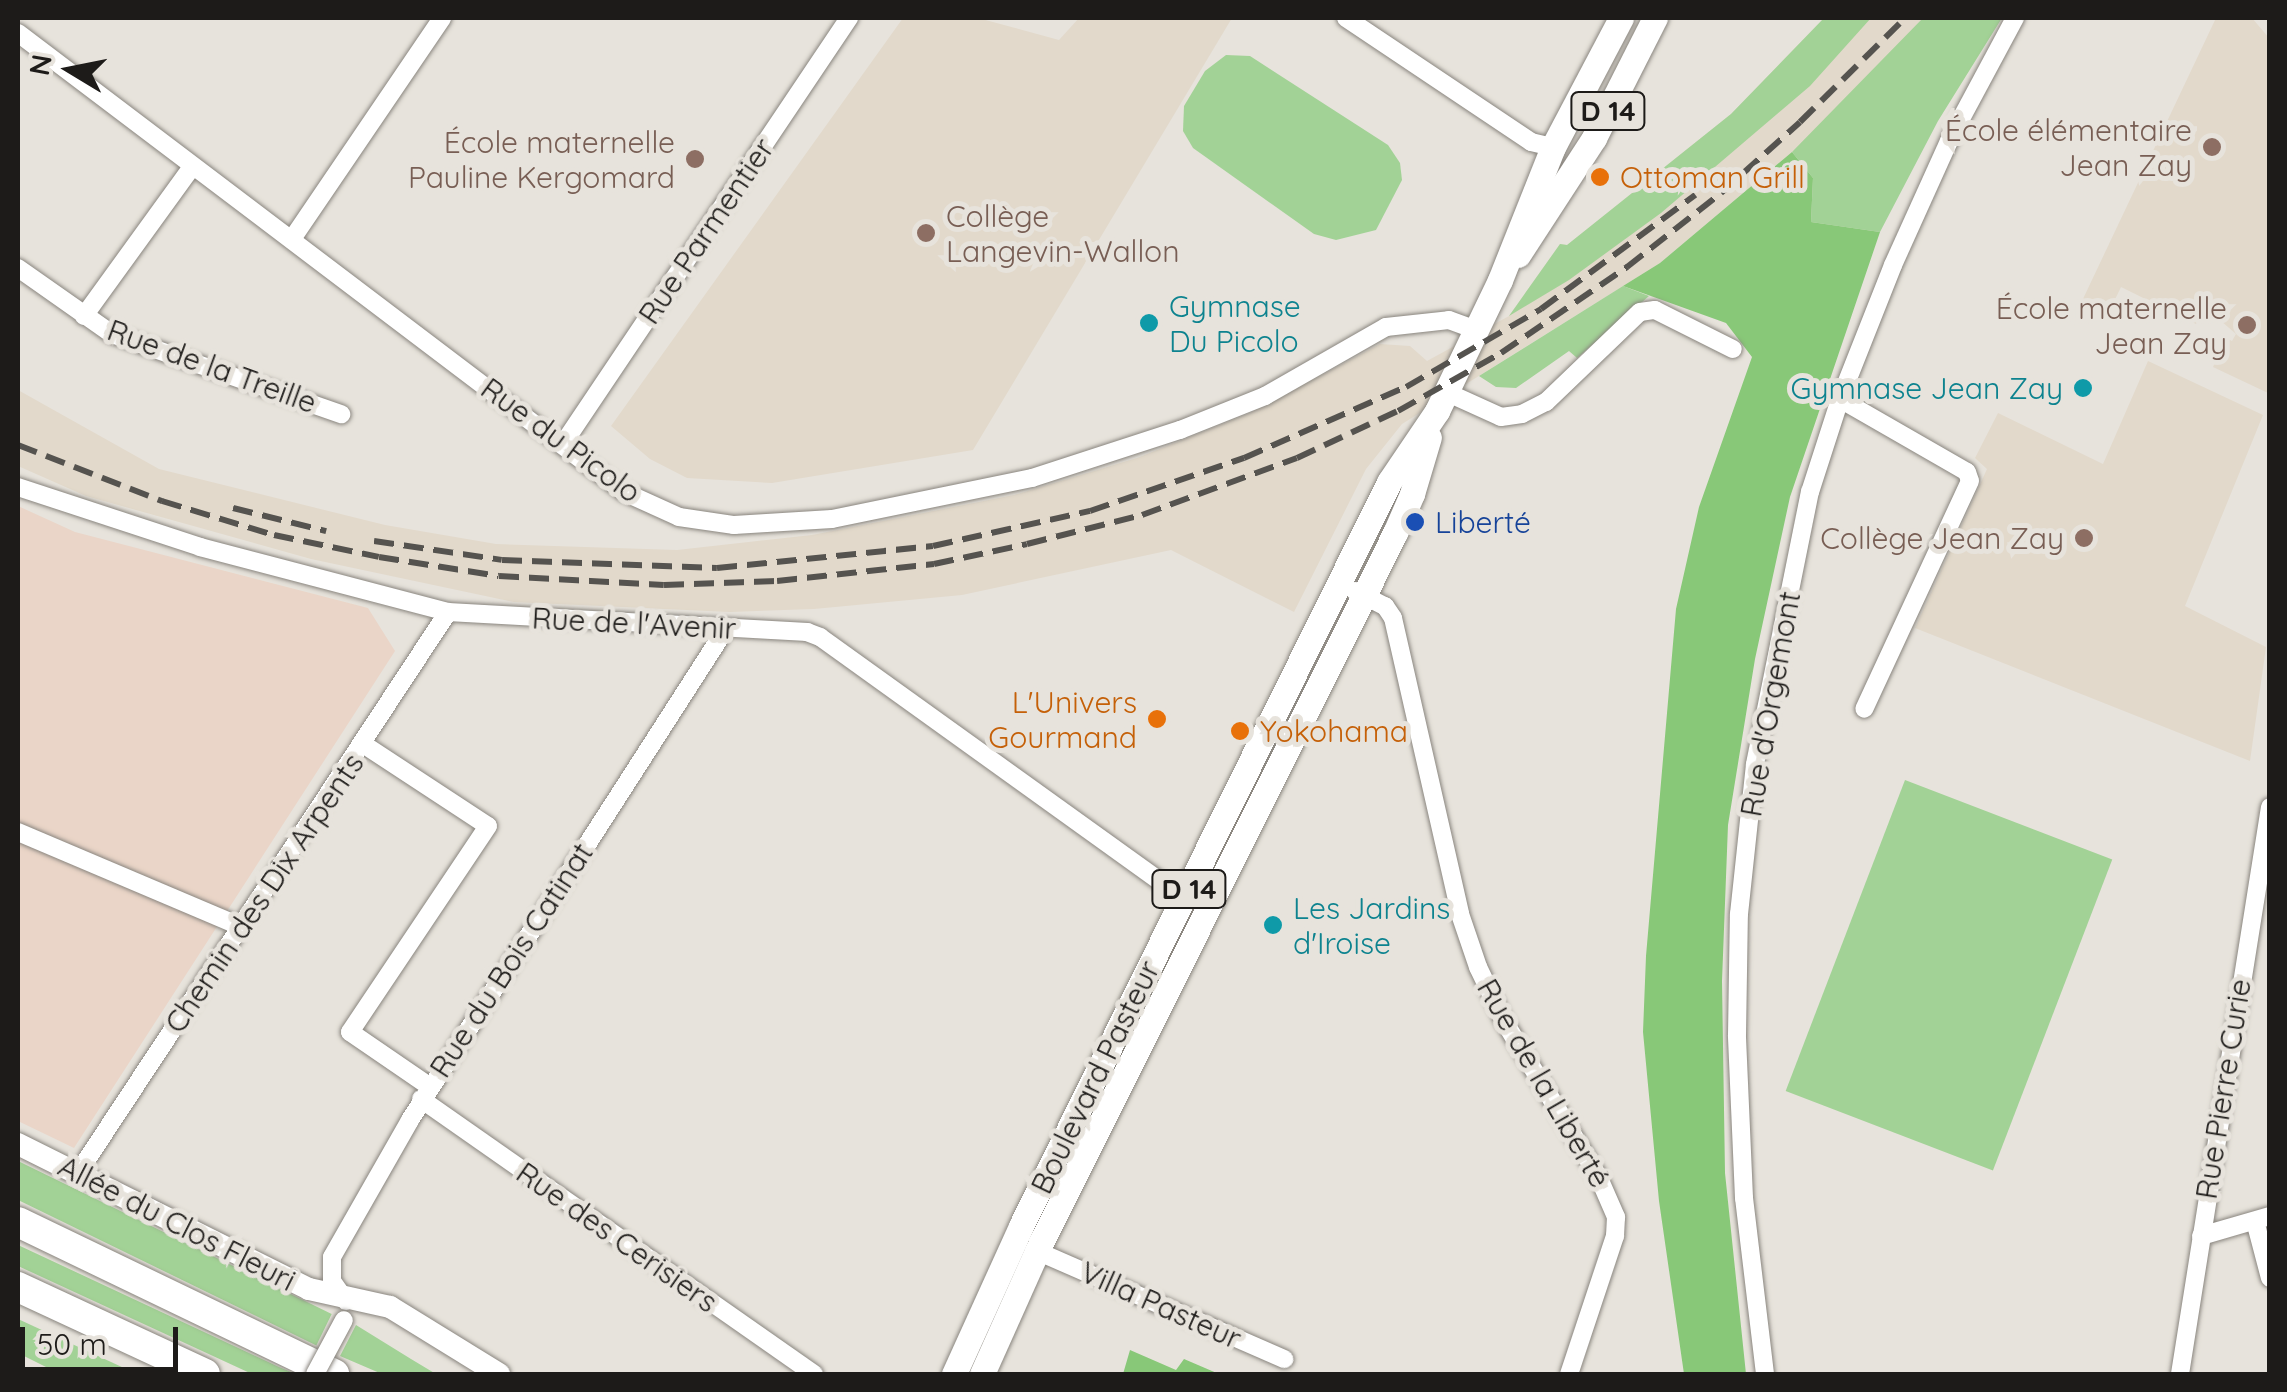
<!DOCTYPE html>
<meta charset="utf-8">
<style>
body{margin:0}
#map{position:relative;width:2287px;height:1392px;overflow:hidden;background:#e7e3dc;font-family:Quicksand,sans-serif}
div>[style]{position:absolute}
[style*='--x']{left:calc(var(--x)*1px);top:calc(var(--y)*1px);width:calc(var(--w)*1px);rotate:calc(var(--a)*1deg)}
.built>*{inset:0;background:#e2d9cb}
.industrial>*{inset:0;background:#ead5c8}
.green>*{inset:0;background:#a2d296;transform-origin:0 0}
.forest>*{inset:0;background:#88c878}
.roads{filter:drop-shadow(0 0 2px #89857e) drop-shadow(0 0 2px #89857e)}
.street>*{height:18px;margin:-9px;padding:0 9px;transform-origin:9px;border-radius:9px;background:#fff}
.secondary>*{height:22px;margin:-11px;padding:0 11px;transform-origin:11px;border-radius:11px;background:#fff}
.primary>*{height:25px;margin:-12.5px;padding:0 12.5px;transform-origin:12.5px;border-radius:12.5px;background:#fff}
.highway>*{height:30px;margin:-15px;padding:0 15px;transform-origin:15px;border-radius:15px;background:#fff}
.rail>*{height:6px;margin-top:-3px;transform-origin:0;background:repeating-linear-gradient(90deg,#55534f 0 20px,transparent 0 30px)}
.bridges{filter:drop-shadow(0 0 2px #89857e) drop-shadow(0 0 2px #89857e)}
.street-bridge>*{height:18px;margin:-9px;padding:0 9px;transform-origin:9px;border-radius:9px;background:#fff}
.dots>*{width:28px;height:28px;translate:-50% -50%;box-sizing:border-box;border:5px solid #e7e3dc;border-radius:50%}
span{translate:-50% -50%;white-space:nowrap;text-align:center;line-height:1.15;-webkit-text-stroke:10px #e7e3dc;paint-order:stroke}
.shield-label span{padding:2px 8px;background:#e7e3dc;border:2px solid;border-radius:8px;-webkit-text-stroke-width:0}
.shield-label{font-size:28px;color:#1d1b19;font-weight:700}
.education-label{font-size:30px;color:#785e54}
.right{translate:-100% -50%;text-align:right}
.left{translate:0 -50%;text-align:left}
.food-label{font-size:30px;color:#c56008}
.street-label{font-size:30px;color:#1d1b19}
.culture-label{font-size:30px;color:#0d838f}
.transit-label{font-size:30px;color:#164399}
.frame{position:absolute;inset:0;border:20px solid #1d1b19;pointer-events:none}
.north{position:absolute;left:20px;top:20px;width:100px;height:100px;-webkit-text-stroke:8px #e7e3dc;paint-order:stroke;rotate:280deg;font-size:28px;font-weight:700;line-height:40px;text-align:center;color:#1d1b19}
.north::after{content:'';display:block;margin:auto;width:35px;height:45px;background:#1d1b19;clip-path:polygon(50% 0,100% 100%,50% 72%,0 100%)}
.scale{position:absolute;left:20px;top:1327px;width:158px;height:45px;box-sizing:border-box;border:5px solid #1d1b19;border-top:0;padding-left:12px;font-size:30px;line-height:35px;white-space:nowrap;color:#1d1b19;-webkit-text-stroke:8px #e7e3dc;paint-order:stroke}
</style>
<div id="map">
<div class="built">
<div style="clip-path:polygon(903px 18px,978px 18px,1059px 40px,1079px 18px,1232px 18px,973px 450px,772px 483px,687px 478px,650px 459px,611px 426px)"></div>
<div style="clip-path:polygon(1824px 18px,1943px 18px,1869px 87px,1660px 263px,1402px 424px,1366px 469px,1294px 612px,1171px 550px,962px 595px,814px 609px,730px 612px,514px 602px,311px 559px,86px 496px,18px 466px,18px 390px,159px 469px,385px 525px,496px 544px,677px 550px,812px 535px,1014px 495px,1137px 458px,1250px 413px,1380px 344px,1410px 346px,1427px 361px,1509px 316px,1560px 244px,1567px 245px,1731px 114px)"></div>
<div style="clip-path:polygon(2216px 18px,2252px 18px,2269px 38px,2268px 393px,2213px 367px,2226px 338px,2232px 341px,2236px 334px,2205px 307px,2196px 324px,2121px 287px,2108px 314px,2082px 301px)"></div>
<div style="clip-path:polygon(2148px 361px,2263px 415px,2185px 606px,2266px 647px,2250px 761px,1915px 628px,1987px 469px,1975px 458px,1998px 413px,2103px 464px)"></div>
</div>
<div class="industrial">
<div style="clip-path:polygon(18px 506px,75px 532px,368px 608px,395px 651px,74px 1148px,18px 1121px)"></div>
</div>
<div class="green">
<div style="clip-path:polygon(1824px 18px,1871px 18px,1810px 86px,1661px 213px,1569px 280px,1509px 316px,1560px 244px,1567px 245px,1731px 114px)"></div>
<div style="clip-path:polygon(1923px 18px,2002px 18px,1938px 121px,1880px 232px,1811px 222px,1813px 178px,1792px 152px)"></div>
<div style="clip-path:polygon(1226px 55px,1250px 56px,1388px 145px,1400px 163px,1402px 180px,1376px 230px,1336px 240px,1314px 234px,1193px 148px,1183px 131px,1184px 106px,1205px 71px)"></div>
<div style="clip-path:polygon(1623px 286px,1649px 296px,1577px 358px,1569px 351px,1516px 388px,1496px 387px,1479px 376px)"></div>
<div style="left:1905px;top:780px;width:222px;height:333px;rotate:21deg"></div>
<div style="left:18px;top:1161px;width:349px;height:35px;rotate:26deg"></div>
<div style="clip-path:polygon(18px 1245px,279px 1367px,296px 1374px,252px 1374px,18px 1266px)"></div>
<div style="clip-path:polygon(18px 1319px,137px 1374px,60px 1374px,18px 1353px)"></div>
<div style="clip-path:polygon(356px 1325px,411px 1359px,436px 1374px,382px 1374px,340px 1356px)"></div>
</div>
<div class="forest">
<div style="clip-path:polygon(1792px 152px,1813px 178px,1811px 222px,1880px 232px,1790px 497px,1755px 659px,1728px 825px,1722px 981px,1725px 1173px,1746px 1374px,1684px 1374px,1659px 1201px,1643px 1032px,1646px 956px,1676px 609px,1699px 507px,1752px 357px,1726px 323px,1623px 286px,1660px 263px)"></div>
<div style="clip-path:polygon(1130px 1350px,1176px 1370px,1184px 1359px,1219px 1374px,1123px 1374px)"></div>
</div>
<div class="roads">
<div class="street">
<div style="--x:1346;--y:18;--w:223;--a:33.8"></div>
<div style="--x:1531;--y:142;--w:23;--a:13"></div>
<div style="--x:18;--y:33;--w:760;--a:37.14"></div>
<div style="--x:624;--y:492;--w:60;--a:24.4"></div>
<div style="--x:679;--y:517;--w:56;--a:8.3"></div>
<div style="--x:734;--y:525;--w:98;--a:-3.5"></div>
<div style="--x:832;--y:519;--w:204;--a:-11.6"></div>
<div style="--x:1032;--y:478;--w:156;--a:-18"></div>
<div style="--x:1180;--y:430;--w:92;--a:-21.8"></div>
<div style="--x:1265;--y:396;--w:139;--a:-29.7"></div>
<div style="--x:1386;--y:327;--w:63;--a:-6.3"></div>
<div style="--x:1449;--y:320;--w:29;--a:20"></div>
<div style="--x:292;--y:239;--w:267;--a:-55.8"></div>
<div style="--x:18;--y:268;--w:115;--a:35.1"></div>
<div style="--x:112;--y:334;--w:243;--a:19.3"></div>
<div style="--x:84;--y:316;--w:184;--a:-54.1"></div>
<div style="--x:1446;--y:392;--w:60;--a:24.4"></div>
<div style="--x:1501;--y:417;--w:21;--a:-8"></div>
<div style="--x:1522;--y:414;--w:27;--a:-27"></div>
<div style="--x:1546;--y:402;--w:130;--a:-43.8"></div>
<div style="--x:1640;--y:312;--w:15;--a:-8"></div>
<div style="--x:1655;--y:310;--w:87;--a:26.6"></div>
<div style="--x:1840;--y:399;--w:146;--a:29.9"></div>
<div style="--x:1967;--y:472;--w:9;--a:72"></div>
<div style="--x:1970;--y:481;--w:251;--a:114.9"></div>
<div style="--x:563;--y:444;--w:513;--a:-56.12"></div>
<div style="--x:18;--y:487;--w:192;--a:18.2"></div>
<div style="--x:200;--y:547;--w:256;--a:14.7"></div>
<div style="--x:448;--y:612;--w:360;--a:3.2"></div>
<div style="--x:807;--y:632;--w:14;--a:21"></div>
<div style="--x:820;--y:637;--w:448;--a:35.7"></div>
<div style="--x:1355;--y:591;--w:34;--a:27"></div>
<div style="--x:1385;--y:606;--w:14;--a:56"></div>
<div style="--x:1393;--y:618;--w:303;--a:77.2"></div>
<div style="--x:1460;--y:914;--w:56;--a:71.2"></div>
<div style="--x:1478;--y:967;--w:60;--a:64.3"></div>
<div style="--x:1504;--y:1021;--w:184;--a:58.8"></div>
<div style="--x:1599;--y:1178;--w:43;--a:66.4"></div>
<div style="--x:1616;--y:1217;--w:19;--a:93"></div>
<div style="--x:1615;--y:1236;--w:145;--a:108.4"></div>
<div style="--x:363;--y:744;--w:149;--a:33.3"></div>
<div style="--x:488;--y:826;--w:248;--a:123.8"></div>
<div style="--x:350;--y:1032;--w:96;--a:34.4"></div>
<div style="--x:18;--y:832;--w:240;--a:23"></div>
<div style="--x:421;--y:1099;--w:480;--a:35"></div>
<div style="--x:78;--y:1173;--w:672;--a:-56.59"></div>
<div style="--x:2255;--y:1221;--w:59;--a:75.3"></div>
<div style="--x:2201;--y:1236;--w:72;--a:-16.2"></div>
<div style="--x:1037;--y:1251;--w:270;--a:23.6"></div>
<div style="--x:346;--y:1301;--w:24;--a:-125"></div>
<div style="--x:332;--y:1281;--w:24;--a:-90"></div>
<div style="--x:332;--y:1257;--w:158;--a:-60.3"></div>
<div style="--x:410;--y:1120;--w:583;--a:-57.26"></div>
<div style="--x:1765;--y:1374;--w:177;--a:-96.8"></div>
<div style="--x:1744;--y:1198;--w:163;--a:-92.5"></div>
<div style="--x:1737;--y:1035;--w:121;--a:-89.1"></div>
<div style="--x:1739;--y:914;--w:151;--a:-83.9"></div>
<div style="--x:1755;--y:764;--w:278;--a:-78.6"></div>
<div style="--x:1810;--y:492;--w:98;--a:-72.1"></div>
<div style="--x:1840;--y:399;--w:144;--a:-68.4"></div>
<div style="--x:1893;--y:265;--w:136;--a:-65.7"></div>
<div style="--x:1949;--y:141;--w:140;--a:-61.8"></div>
<div style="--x:2180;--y:1374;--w:574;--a:-80.98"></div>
</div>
<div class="secondary">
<div style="--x:18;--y:1144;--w:325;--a:26.5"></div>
<div style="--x:309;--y:1289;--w:83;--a:12.5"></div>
<div style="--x:390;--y:1307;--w:128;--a:31.6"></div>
</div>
<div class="primary">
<div style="--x:1518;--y:255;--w:140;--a:-57"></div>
<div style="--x:1594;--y:138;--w:135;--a:-63.1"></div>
<div style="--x:954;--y:1374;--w:162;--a:-65.6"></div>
<div style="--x:1021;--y:1226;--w:830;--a:-63.68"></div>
<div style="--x:1389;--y:482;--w:86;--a:-55.9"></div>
<div style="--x:1437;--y:411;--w:145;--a:-64.3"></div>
<div style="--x:1500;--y:280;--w:143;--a:-68.3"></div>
<div style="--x:1553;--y:147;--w:146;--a:-62.2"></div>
<div style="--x:982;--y:1374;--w:135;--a:-65.9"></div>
<div style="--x:1037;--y:1251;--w:802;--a:-63.5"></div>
<div style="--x:1395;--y:533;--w:43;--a:-66.4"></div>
<div style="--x:1412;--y:494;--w:59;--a:-73.4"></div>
</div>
<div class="highway">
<div style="--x:18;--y:1222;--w:351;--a:25.7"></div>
<div style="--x:18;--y:1287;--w:206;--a:24.9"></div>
</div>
</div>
<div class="rail">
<div style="--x:18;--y:445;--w:155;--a:21.3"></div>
<div style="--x:162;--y:501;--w:117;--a:16.9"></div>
<div style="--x:274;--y:535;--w:107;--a:11.8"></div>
<div style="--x:379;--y:557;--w:121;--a:9"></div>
<div style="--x:499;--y:576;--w:165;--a:3.1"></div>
<div style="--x:664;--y:585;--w:113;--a:-2"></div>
<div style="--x:777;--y:581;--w:158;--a:-6.2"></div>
<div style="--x:934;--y:564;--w:95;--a:-12.1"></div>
<div style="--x:1027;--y:544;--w:119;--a:-14.2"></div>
<div style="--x:1142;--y:515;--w:165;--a:-20.2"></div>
<div style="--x:1297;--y:458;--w:111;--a:-25"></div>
<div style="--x:1398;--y:411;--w:118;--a:-29.4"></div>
<div style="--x:1501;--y:353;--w:153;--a:-34.3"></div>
<div style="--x:1627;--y:267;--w:120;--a:-38.2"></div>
<div style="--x:1721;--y:193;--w:106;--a:-41.9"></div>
<div style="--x:1800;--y:122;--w:148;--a:-44.7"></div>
<div style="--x:233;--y:508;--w:96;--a:13.9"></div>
<div style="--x:374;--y:541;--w:129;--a:8.4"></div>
<div style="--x:502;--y:560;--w:215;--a:2.1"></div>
<div style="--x:717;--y:568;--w:217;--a:-5.8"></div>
<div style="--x:933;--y:546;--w:161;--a:-12.6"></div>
<div style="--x:1090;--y:511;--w:163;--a:-19"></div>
<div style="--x:1244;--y:458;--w:177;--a:-23.7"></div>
<div style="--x:1406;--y:387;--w:156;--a:-30"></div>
<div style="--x:1541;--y:309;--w:192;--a:-36.5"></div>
</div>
<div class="bridges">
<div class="street-bridge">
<div style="--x:315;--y:1374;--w:61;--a:-61.8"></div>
</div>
</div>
<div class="dots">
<div style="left:2212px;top:147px;background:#8d6e63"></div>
<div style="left:695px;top:159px;background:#8d6e63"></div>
<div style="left:1600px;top:177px;background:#e8710a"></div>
<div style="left:926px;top:233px;background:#8d6e63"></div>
<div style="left:1149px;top:323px;background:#0f9aa8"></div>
<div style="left:2247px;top:325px;background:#8d6e63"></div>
<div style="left:2083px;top:388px;background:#0f9aa8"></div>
<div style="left:1415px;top:522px;background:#1a4fb4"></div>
<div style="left:2084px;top:538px;background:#8d6e63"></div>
<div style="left:1157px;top:719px;background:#e8710a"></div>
<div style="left:1240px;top:731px;background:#e8710a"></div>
<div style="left:1273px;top:925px;background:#0f9aa8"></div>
</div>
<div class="shield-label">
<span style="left:1608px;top:111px">D 14</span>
<span style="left:1189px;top:889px">D 14</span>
</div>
<div class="education-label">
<span class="right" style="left:2192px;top:147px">École élémentaire<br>Jean Zay</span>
<span class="right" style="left:675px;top:159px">École maternelle<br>Pauline Kergomard</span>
<span class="left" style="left:946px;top:233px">Collège<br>Langevin-Wallon</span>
<span class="right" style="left:2227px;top:325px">École maternelle<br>Jean Zay</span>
<span class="right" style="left:2064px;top:538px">Collège Jean Zay</span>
</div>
<div class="food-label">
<span class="left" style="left:1620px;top:177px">Ottoman Grill</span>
<span class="right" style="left:1137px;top:719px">L'Univers<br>Gourmand</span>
<span class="left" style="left:1260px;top:731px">Yokohama</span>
</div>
<div class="street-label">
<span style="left:706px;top:231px;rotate:-56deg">Rue Parmentier</span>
<span style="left:212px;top:366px;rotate:20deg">Rue de la Treille</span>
<span style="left:561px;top:440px;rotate:36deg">Rue du Picolo</span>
<span style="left:634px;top:623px;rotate:3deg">Rue de l'Avenir</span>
<span style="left:1770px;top:704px;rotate:-80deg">Rue d'Orgemont</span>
<span style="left:264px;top:893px;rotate:-56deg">Chemin des Dix Arpents</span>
<span style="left:511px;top:960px;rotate:-57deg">Rue du Bois Catinat</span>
<span style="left:1095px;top:1077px;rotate:-64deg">Boulevard Pasteur</span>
<span style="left:1544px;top:1083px;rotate:60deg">Rue de la Liberté</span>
<span style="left:2223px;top:1089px;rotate:-81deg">Rue Pierre Curie</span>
<span style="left:177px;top:1223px;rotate:27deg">Allée du Clos Fleuri</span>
<span style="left:617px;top:1237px;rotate:35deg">Rue des Cerisiers</span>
<span style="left:1161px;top:1305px;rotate:24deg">Villa Pasteur</span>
</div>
<div class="culture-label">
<span class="left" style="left:1169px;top:323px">Gymnase<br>Du Picolo</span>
<span class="right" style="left:2063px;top:388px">Gymnase Jean Zay</span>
<span class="left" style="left:1293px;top:925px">Les Jardins<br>d'Iroise</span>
</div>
<div class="transit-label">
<span class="left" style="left:1435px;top:522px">Liberté</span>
</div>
<div class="frame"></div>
<div class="north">N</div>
<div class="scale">50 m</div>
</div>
